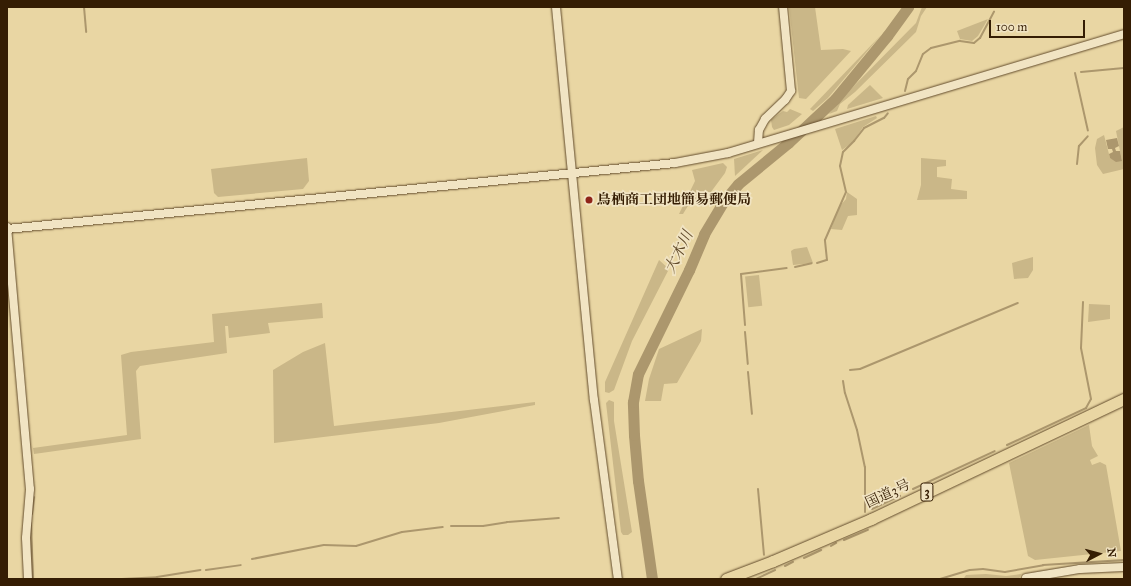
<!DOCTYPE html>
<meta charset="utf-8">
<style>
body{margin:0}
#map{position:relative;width:1131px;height:586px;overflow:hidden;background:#e9d6a3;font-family:"IM FELL Great Primer","Noto Serif JP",serif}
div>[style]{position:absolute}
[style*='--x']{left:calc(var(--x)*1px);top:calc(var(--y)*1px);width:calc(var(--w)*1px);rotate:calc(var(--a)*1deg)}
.green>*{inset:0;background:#cab788;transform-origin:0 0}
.water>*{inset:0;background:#ac976d}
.stream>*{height:2px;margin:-1px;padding:0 1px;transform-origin:1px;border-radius:1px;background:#ac976d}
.river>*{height:11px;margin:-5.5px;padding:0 5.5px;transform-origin:5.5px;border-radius:5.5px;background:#ac976d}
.roads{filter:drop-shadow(0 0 1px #624b2b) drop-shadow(0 0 1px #624b2b)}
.tertiary>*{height:8px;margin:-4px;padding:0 4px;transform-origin:4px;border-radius:4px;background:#f1e4c3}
.trunk>*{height:11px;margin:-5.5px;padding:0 5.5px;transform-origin:5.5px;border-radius:5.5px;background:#e9d6a3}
.dots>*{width:11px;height:11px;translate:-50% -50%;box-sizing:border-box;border:2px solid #f1e4c3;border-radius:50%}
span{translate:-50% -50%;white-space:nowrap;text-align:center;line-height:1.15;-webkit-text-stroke:3.5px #f1e4c3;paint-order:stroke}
.shield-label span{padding:1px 3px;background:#f1e4c3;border:1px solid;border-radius:3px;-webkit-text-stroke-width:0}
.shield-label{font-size:13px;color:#351d03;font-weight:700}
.poi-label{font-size:14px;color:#351d03;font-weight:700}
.left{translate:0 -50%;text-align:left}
.street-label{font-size:14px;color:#351d03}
.water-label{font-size:15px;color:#5f4828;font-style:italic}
.frame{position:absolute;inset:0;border:8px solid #351d03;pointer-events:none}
.north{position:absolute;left:1079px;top:534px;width:40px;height:40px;-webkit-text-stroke:3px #f1e4c3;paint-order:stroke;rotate:84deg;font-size:11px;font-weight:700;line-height:16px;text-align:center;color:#351d03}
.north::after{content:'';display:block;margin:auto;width:14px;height:18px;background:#351d03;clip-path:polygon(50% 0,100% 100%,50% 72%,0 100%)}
.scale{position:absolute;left:989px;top:20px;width:96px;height:18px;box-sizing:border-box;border:2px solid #351d03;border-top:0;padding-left:5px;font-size:12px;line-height:14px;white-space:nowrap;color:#351d03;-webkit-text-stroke:3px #f1e4c3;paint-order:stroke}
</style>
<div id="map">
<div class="green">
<div style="clip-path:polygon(789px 7px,815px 7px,821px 50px,843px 49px,851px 51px,806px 99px,799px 98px)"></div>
<div style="clip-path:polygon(922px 7px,927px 7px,921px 16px,916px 32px,855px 92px,840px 104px,837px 111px,829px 114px,839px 101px,916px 23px)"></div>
<div style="clip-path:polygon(988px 19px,978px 36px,972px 41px,960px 39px,957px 31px)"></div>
<div style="clip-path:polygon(881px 35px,828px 98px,813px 111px,810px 109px)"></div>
<div style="clip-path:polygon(870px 85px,883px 98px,847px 109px,848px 105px)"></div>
<div style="clip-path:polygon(790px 109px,802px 114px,789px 125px,774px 130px,772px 127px,771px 120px,783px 111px,787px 112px)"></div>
<div style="clip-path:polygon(876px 116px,877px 118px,863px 127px,853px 142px,842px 150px,835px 129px)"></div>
<div style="clip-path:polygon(1124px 127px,1124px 169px,1103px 174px,1097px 165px,1095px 148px,1097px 139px,1104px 135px,1110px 158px,1122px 161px,1116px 131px)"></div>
<div style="clip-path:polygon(763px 150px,735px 176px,734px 159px)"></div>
<div style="clip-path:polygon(307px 158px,309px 181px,303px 189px,218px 197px,214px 193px,211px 169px)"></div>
<div style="clip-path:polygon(921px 158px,946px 160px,946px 166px,937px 167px,937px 177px,952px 179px,951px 189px,967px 191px,967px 199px,917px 200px,921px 185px)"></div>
<div style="clip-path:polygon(723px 163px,727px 167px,725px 173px,705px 200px,698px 198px,691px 201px,683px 214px,679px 214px,695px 181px,692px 170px)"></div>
<div style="clip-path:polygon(847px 192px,857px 199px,857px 215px,848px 216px,842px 230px,831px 229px,839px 207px,846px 199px)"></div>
<div style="clip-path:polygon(807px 247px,813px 263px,793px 265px,791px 251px,794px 249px)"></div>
<div style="clip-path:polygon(1033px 257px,1033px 270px,1028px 278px,1014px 279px,1012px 263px)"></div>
<div style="clip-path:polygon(659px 260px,669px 269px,632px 341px,614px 390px,609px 393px,605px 392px,605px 382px)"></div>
<div style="left:759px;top:275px;width:31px;height:14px;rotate:84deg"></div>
<div style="clip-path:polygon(322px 303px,323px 318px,268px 323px,270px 333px,229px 338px,228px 326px,225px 326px,227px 353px,140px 366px,136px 371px,141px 439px,34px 454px,33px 448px,127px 435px,121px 355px,131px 352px,214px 342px,212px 314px)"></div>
<div style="clip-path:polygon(1089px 304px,1110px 305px,1110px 319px,1088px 322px)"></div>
<div style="clip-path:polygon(702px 329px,701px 341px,677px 383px,664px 384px,661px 401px,645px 401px,649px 379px,659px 349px)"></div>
<div style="clip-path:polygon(325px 343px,334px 426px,535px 402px,535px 405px,439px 423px,274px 443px,273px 370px,303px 352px)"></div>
<div style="clip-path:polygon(609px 400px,614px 402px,614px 421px,632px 532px,628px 535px,623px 535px,621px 532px,606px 403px)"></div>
<div style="clip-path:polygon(1089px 425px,1092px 446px,1098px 456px,1090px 460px,1092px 465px,1100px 462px,1106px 465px,1121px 551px,1035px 560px,1028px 556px,1009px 463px)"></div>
<div style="clip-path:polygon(986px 574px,1006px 576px,1021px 574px,1019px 579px,964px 578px,966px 575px)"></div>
</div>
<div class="water">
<div style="clip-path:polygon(1117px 138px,1119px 146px,1115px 148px,1116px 151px,1120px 151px,1122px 161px,1116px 162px,1110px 158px,1109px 154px,1113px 152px,1112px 149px,1108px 149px,1106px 140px)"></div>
</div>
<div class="stream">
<div style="--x:84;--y:7;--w:25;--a:85"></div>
<div style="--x:1081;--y:72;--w:43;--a:-5.3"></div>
<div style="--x:1075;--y:73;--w:59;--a:77.4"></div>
<div style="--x:905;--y:91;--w:12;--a:-76"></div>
<div style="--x:908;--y:79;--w:11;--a:-45"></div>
<div style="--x:916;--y:71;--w:18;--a:-68"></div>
<div style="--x:923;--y:54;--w:10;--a:-37"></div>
<div style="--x:931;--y:48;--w:30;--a:-14"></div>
<div style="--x:960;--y:41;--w:14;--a:8"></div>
<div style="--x:974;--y:43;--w:8;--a:-40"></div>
<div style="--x:980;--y:38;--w:30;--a:-62"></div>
<div style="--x:1077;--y:164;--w:18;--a:-84"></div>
<div style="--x:1079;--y:146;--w:13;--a:-48"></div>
<div style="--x:817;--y:263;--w:10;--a:-17"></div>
<div style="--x:827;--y:260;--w:20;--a:-96"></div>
<div style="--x:825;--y:240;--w:52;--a:-66.4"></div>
<div style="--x:846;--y:192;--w:27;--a:-103"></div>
<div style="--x:840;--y:166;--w:14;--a:-78"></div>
<div style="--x:843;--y:152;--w:16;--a:-45"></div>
<div style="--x:854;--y:141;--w:16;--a:-52"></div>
<div style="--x:864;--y:128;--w:22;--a:-27"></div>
<div style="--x:884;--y:118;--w:6;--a:-51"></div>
<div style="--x:795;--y:267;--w:17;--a:-13"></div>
<div style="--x:745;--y:325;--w:51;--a:-94.5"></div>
<div style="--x:741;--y:274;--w:46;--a:-7.4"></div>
<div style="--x:745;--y:332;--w:32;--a:85"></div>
<div style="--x:850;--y:370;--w:10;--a:-6"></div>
<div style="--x:860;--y:369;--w:171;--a:-22.7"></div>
<div style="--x:748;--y:372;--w:42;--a:84.6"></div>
<div style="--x:843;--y:381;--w:12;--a:81"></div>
<div style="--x:845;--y:393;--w:39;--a:72"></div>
<div style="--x:857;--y:430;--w:38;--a:78"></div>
<div style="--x:865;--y:467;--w:45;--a:90"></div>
<div style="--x:1007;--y:445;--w:87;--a:-25.1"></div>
<div style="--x:1086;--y:408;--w:10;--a:-61"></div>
<div style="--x:1091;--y:399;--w:52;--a:-101.1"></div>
<div style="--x:1081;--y:348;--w:46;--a:-87.5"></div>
<div style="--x:758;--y:489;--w:66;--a:84.8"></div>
<div style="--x:913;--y:489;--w:90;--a:-24.9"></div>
<div style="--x:872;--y:509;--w:31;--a:-25"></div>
<div style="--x:32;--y:514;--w:17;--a:-83"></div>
<div style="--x:31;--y:523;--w:56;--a:88"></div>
<div style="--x:451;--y:526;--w:32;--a:0"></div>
<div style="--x:483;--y:526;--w:24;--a:-9"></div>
<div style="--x:507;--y:522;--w:52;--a:-4.4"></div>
<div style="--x:844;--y:540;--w:26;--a:-23"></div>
<div style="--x:831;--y:546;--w:6;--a:-31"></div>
<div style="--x:804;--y:558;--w:19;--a:-25"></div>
<div style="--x:252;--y:559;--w:73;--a:-11"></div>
<div style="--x:324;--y:545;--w:32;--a:2"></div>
<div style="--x:356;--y:546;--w:48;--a:-16.9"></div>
<div style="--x:402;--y:532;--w:41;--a:-7"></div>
<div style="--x:785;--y:566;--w:9;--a:-27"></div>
<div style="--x:206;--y:570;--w:35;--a:-8"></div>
<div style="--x:122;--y:579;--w:35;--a:-3"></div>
<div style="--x:157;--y:577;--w:44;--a:-9.2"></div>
<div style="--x:756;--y:579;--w:21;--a:-25"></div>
<div style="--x:940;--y:579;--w:31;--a:-17"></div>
<div style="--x:970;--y:570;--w:13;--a:-4"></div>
<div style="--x:983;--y:569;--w:22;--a:8"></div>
<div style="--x:1005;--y:572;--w:39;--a:-10"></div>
<div style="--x:1043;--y:565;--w:81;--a:-3.5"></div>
</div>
<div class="river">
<div style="--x:652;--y:579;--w:99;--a:-98.1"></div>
<div style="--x:638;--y:481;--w:46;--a:-95"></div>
<div style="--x:634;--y:435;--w:33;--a:-92"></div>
<div style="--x:633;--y:402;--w:28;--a:-80"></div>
<div style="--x:638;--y:374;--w:116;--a:-63.9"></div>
<div style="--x:689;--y:270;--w:39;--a:-67"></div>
<div style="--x:704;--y:234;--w:37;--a:-59"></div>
<div style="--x:723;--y:202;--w:23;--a:-50"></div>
<div style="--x:738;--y:184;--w:65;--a:-39.4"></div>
<div style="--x:788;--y:143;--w:64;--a:-43.1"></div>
<div style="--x:835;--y:99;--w:82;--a:-50.5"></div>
<div style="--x:887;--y:36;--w:36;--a:-54"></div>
</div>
<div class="roads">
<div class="tertiary">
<div style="--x:556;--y:7;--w:395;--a:84.5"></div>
<div style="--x:594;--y:400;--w:181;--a:82.4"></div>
<div style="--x:758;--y:143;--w:13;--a:-86"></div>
<div style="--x:759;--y:130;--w:13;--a:-61"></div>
<div style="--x:765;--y:119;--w:28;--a:-44"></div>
<div style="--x:785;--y:100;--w:11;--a:-56"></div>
<div style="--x:791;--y:91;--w:84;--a:-95.4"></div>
<div style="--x:7;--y:227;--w:263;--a:85"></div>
<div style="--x:30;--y:489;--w:49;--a:94.7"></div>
<div style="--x:26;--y:538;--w:41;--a:87.2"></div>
<div style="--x:7;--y:229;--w:671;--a:-5.64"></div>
<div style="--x:675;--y:163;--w:54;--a:-10.7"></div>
<div style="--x:728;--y:153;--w:413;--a:-16.7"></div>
<div style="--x:1026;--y:578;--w:55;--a:-9.5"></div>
<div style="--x:1080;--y:569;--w:44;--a:-2.6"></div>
</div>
<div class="trunk">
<div style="--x:726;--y:579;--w:50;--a:-21"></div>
<div style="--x:773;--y:561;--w:107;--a:-23.2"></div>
<div style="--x:871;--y:519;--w:280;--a:-25.4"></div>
</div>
</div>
<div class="dots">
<div style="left:589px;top:200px;background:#8f2418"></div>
</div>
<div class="shield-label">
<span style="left:927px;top:492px">3</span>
</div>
<div class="poi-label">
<span class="left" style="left:597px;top:200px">鳥栖商工団地簡易郵便局</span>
</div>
<div class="street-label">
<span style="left:888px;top:494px;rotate:-25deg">国道3号</span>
</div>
<div class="water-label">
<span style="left:679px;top:252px;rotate:-64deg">大木川</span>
</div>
<div class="frame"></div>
<div class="north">N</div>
<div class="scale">100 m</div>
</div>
